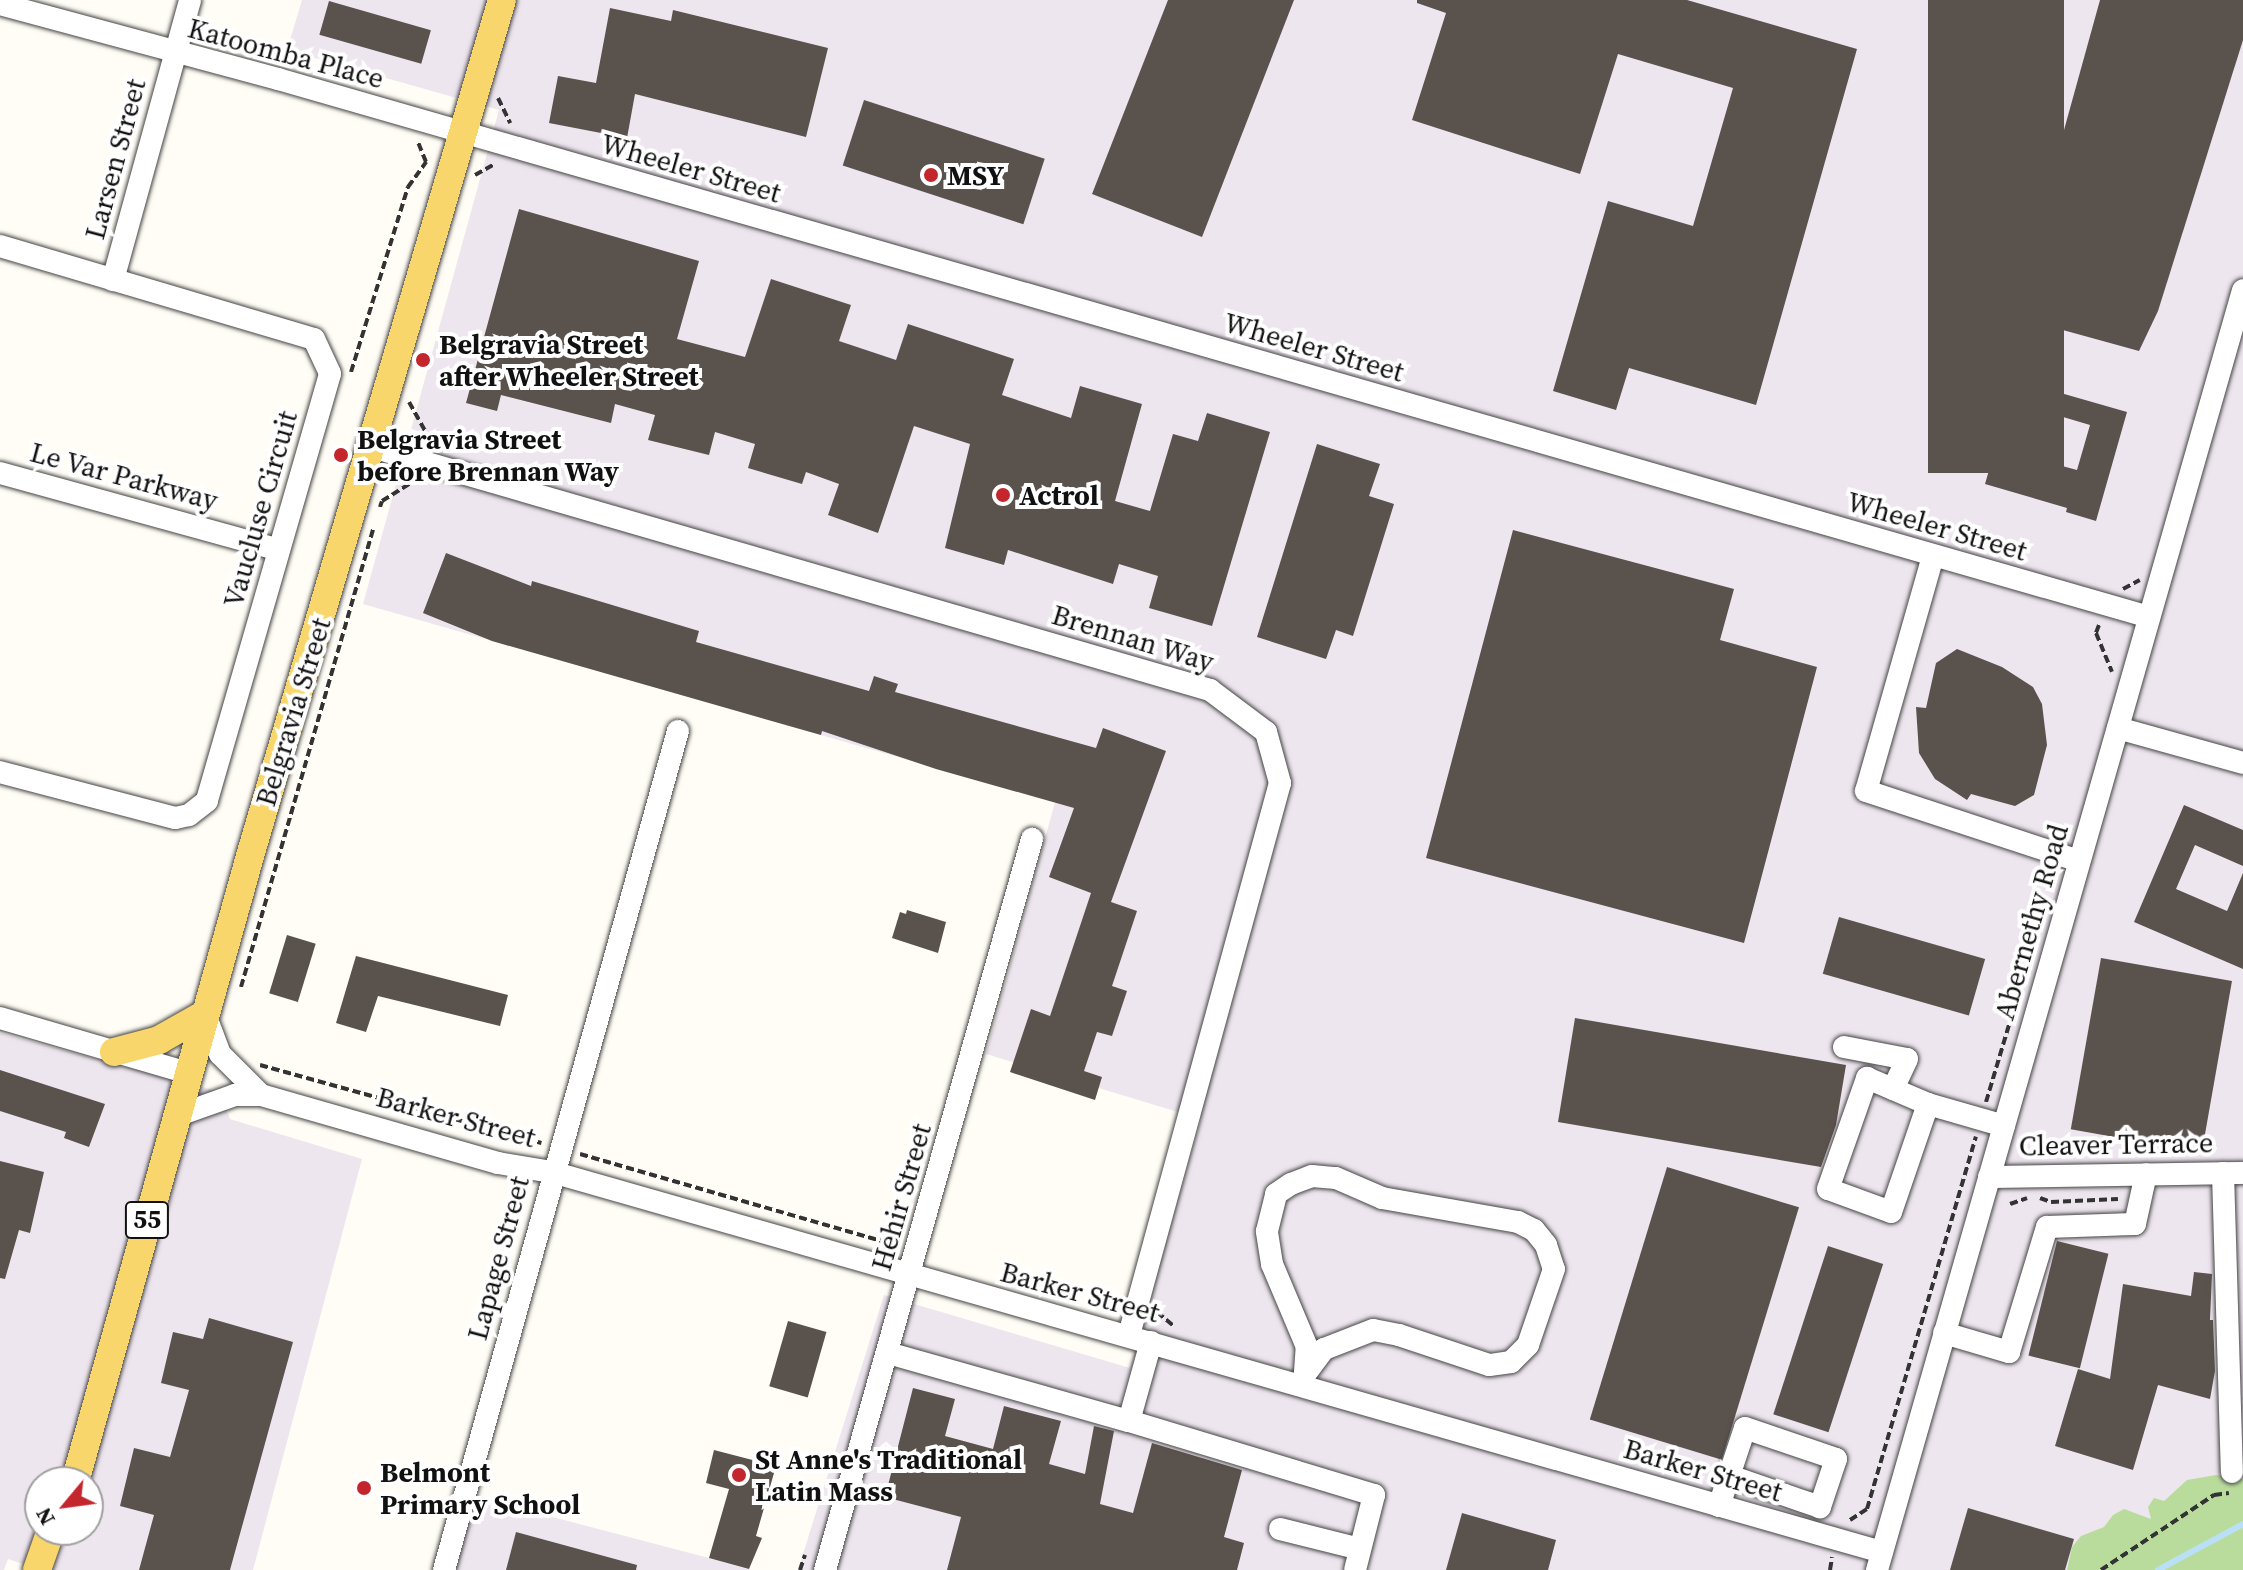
<!DOCTYPE html>
<style>
body{margin:0}
#map{position:relative;width:2243px;height:1570px;overflow:hidden;background:#fffdf5;font-family:"Source Serif 4",serif}
div>[style]{position:absolute}
[style*='--x']{left:calc(var(--x)*1px);top:calc(var(--y)*1px);width:calc(var(--w)*1px);rotate:calc(var(--a)*1deg)}
.industrial>*{inset:0;background:#eee6ef}
.forest>*{inset:0;background:#b9dc9c}
.stream>*{height:6px;margin:-3px;padding:0 3px;transform-origin:3px;border-radius:3px;background:#b9e0f7}
.building>*{inset:0;background:#5a524d;transform-origin:0 0}
.path>*{height:4px;margin-top:-2px;transform-origin:0;background:repeating-linear-gradient(90deg,#333 0 8px,transparent 0 12px)}
.roads{filter:drop-shadow(0 0 2px #444) drop-shadow(0 0 2px #444)}
.minor>*{height:22px;margin:-11px;padding:0 11px;transform-origin:11px;border-radius:11px;background:#fff}
.major>*{height:28px;margin:-14px;padding:0 14px;transform-origin:14px;border-radius:14px;background:#f9d66b}
.dots>*{width:22px;height:22px;translate:-50% -50%;box-sizing:border-box;border:4px solid #fff;border-radius:50%}
span{translate:-50% -50%;white-space:nowrap;text-align:center;line-height:1.15;-webkit-text-stroke:8px #fff;paint-order:stroke}
.shield-label span{padding:2px 6px;background:#fff;border:2px solid;border-radius:6px;-webkit-text-stroke-width:0}
.shield-label{font-size:26px;color:#111;font-weight:700}
.street-label{font-size:28px;color:#111}
.poi-label{font-size:28px;color:#111;font-weight:700}
.left{translate:0 -50%;text-align:left}
.north{position:absolute;left:24px;top:1466px;width:80px;height:80px;box-sizing:border-box;background:#fff;border:2px solid #a0a0a0;border-radius:50%;rotate:241deg;font-size:22px;font-weight:700;line-height:32px;text-align:center;color:#111}
.north::after{content:'';display:block;margin:auto;width:28px;height:36px;background:#c4262e;clip-path:polygon(50% 0,100% 100%,50% 72%,0 100%)}
</style>
<div id="map">
<div class="industrial">
<div style="clip-path:polygon(302px 0,2243px 0,2243px 1570px,798px 1570px,884px 1295px,1130px 1368px,1201px 1119px,986px 1054px,1055px 802px,363px 604px,499px 110px,287px 50px)"></div>
<div style="clip-path:polygon(evenodd,0 1033px,220px 1092px,230px 1119px,362px 1159px,253px 1570px,41px 1570px,8px 1559px,4px 1570px,0 1570px,0 1033px,40px 1482px,88px 1482px,88px 1530px,40px 1530px,40px 1482px)"></div>
<div style="clip-path:polygon(461px 1493px,709px 1558px,751px 1570px,439px 1570px)"></div>
</div>
<div class="forest">
<div style="clip-path:polygon(2216px 1475px,2243px 1479px,2243px 1570px,2067px 1570px,2072px 1547px,2081px 1536px,2104px 1527px,2113px 1515px,2124px 1509px,2151px 1519px,2148px 1507px,2154px 1498px,2164px 1501px,2187px 1480px)"></div>
</div>
<div class="stream">
<div style="--x:2158;--y:1570;--w:97;--a:-28.4"></div>
</div>
<div class="building">
<div style="clip-path:polygon(1168px 0,1294px 0,1202px 237px,1092px 194px)"></div>
<div style="clip-path:polygon(1417px 0,1687px 0,1857px 49px,1756px 405px,1629px 368px,1616px 410px,1553px 391px,1608px 201px,1693px 226px,1733px 88px,1618px 54px,1580px 174px,1412px 120px,1446px 13px,1417px 3px)"></div>
<div style="left:1928px;top:0;width:136px;height:473px"></div>
<div style="clip-path:polygon(2100px 0,2243px 0,2243px 40px,2158px 311px,2139px 351px,2019px 318px,2033px 242px)"></div>
<div style="left:329px;top:1px;width:106px;height:35px;rotate:16deg"></div>
<div style="clip-path:polygon(610px 8px,671px 21px,673px 10px,828px 48px,806px 137px,635px 94px,627px 138px,549px 123px,558px 76px,596px 83px)"></div>
<div style="left:864px;top:100px;width:190px;height:69px;rotate:18deg"></div>
<div style="clip-path:polygon(519px 209px,699px 261px,677px 339px,745px 357px,771px 279px,851px 305px,839px 341px,896px 360px,908px 324px,1014px 359px,1002px 395px,1071px 418px,1080px 386px,1142px 404px,1115px 501px,1150px 511px,1173px 434px,1198px 441px,1207px 413px,1270px 432px,1212px 626px,1149px 608px,1158px 576px,1119px 564px,1113px 584px,1008px 550px,1004px 565px,945px 548px,970px 444px,914px 426px,878px 533px,828px 515px,839px 484px,806px 472px,802px 484px,748px 468px,755px 444px,715px 432px,709px 455px,648px 440px,655px 415px,615px 404px,611px 423px,501px 395px,497px 411px,466px 403px)"></div>
<div style="clip-path:polygon(evenodd,2015px 380px,2127px 412px,2096px 521px,2066px 512px,2067px 508px,1985px 484px,2015px 380px,2053px 414px,2090px 425px,2077px 470px,2040px 460px,2053px 414px)"></div>
<div style="clip-path:polygon(1317px 444px,1380px 464px,1369px 496px,1394px 504px,1353px 636px,1336px 630px,1326px 659px,1257px 637px)"></div>
<div style="clip-path:polygon(1513px 530px,1734px 589px,1720px 640px,1817px 667px,1744px 943px,1426px 858px)"></div>
<div style="clip-path:polygon(446px 553px,531px 586px,532px 581px,699px 631px,696px 642px,848px 685px,869px 691px,874px 676px,898px 684px,895px 692px,1096px 748px,1103px 728px,1166px 751px,1111px 902px,1137px 911px,1112px 986px,1127px 991px,1112px 1036px,1097px 1032px,1084px 1071px,1102px 1077px,1095px 1100px,1010px 1072px,1031px 1009px,1050px 1016px,1091px 893px,1049px 877px,1074px 808px,936px 769px,822px 731px,821px 735px,492px 641px,423px 613px)"></div>
<div style="clip-path:polygon(1957px 649px,2002px 667px,2033px 687px,2042px 704px,2047px 745px,2034px 795px,2015px 806px,1971px 794px,1967px 800px,1935px 779px,1919px 753px,1916px 707px,1926px 708px,1936px 663px)"></div>
<div style="clip-path:polygon(2184px 805px,2243px 830px,2243px 866px,2195px 845px,2176px 889px,2227px 911px,2243px 873px,2243px 969px,2134px 922px)"></div>
<div style="clip-path:polygon(907px 910px,946px 922px,938px 953px,892px 938px,900px 912px,906px 914px)"></div>
<div style="left:1839px;top:917px;width:152px;height:59px;rotate:16deg"></div>
<div style="left:287px;top:935px;width:30px;height:61px;rotate:17deg"></div>
<div style="clip-path:polygon(356px 956px,508px 995px,500px 1026px,378px 996px,366px 1032px,336px 1023px)"></div>
<div style="left:2101px;top:958px;width:133px;height:174px;rotate:10deg"></div>
<div style="clip-path:polygon(1575px 1018px,1846px 1065px,1836px 1125px,1821px 1167px,1558px 1122px)"></div>
<div style="clip-path:polygon(0 1070px,105px 1104px,89px 1147px,64px 1138px,66px 1132px,0 1111px)"></div>
<div style="clip-path:polygon(0 1161px,44px 1172px,30px 1233px,19px 1230px,5px 1279px,0 1278px)"></div>
<div style="left:1667px;top:1167px;width:138px;height:264px;rotate:17deg"></div>
<div style="left:2057px;top:1241px;width:53px;height:118px;rotate:14deg"></div>
<div style="left:1828px;top:1246px;width:58px;height:177px;rotate:18deg"></div>
<div style="clip-path:polygon(2194px 1272px,2212px 1274px,2210px 1320px,2213px 1320px,2215px 1371px,2210px 1399px,2158px 1385px,2133px 1470px,2055px 1446px,2078px 1369px,2110px 1379px,2123px 1284px,2191px 1296px)"></div>
<div style="clip-path:polygon(209px 1318px,293px 1342px,230px 1570px,139px 1570px,154px 1515px,120px 1506px,134px 1448px,170px 1457px,189px 1390px,161px 1383px,173px 1332px,203px 1339px)"></div>
<div style="left:788px;top:1321px;width:40px;height:68px;rotate:16deg"></div>
<div style="clip-path:polygon(913px 1388px,955px 1399px,945px 1436px,993px 1449px,1004px 1406px,1061px 1421px,1049px 1464px,1085px 1474px,1094px 1426px,1114px 1431px,1100px 1504px,1133px 1513px,1152px 1443px,1242px 1470px,1224px 1537px,1244px 1543px,1237px 1570px,947px 1570px,961px 1517px,885px 1497px)"></div>
<div style="clip-path:polygon(714px 1450px,776px 1466px,756px 1536px,762px 1538px,749px 1569px,709px 1558px,729px 1489px,706px 1483px)"></div>
<div style="clip-path:polygon(1968px 1508px,2074px 1539px,2065px 1570px,1950px 1570px)"></div>
<div style="clip-path:polygon(1462px 1513px,1556px 1540px,1548px 1570px,1446px 1570px)"></div>
<div style="clip-path:polygon(516px 1532px,637px 1565px,636px 1570px,506px 1570px)"></div>
</div>
<div class="path">
<div style="--x:498;--y:98;--w:28;--a:64"></div>
<div style="--x:475;--y:175;--w:23;--a:-29"></div>
<div style="--x:351;--y:372;--w:194;--a:-72.9"></div>
<div style="--x:408;--y:187;--w:31;--a:-54"></div>
<div style="--x:426;--y:162;--w:22;--a:-112"></div>
<div style="--x:409;--y:402;--w:41;--a:60.9"></div>
<div style="--x:429;--y:438;--w:6;--a:108"></div>
<div style="--x:380;--y:507;--w:6;--a:-72"></div>
<div style="--x:382;--y:501;--w:38;--a:-32"></div>
<div style="--x:2123;--y:589;--w:19;--a:-28"></div>
<div style="--x:2099;--y:625;--w:9;--a:111"></div>
<div style="--x:2096;--y:633;--w:42;--a:67.7"></div>
<div style="--x:241;--y:987;--w:476;--a:-73.9"></div>
<div style="--x:260;--y:1065;--w:292;--a:15.5"></div>
<div style="--x:1986;--y:1102;--w:88;--a:-73.4"></div>
<div style="--x:580;--y:1154;--w:331;--a:16.1"></div>
<div style="--x:2040;--y:1198;--w:12;--a:20"></div>
<div style="--x:2051;--y:1202;--w:67;--a:-2.6"></div>
<div style="--x:2010;--y:1204;--w:18;--a:-19"></div>
<div style="--x:1094;--y:1305;--w:17;--a:-33"></div>
<div style="--x:1108;--y:1296;--w:10;--a:17"></div>
<div style="--x:1157;--y:1312;--w:23;--a:40"></div>
<div style="--x:1850;--y:1520;--w:20;--a:-33"></div>
<div style="--x:1867;--y:1509;--w:388;--a:-73.7"></div>
<div style="--x:800;--y:1570;--w:16;--a:-72"></div>
<div style="--x:1830;--y:1570;--w:13;--a:-81"></div>
<div style="--x:2101;--y:1570;--w:136;--a:-33.6"></div>
<div style="--x:2214;--y:1495;--w:15;--a:-8"></div>
</div>
<div class="roads">
<div class="minor">
<div style="--x:0;--y:4;--w:288;--a:15.1"></div>
<div style="--x:278;--y:79;--w:1947;--a:16.04"></div>
<div style="--x:0;--y:246;--w:327;--a:16.5"></div>
<div style="--x:314;--y:339;--w:38;--a:65"></div>
<div style="--x:330;--y:374;--w:444;--a:106.1"></div>
<div style="--x:207;--y:801;--w:23;--a:142"></div>
<div style="--x:189;--y:815;--w:14;--a:168"></div>
<div style="--x:175;--y:818;--w:181;--a:-165.3"></div>
<div style="--x:113;--y:280;--w:290;--a:-74.6"></div>
<div style="--x:372;--y:447;--w:873;--a:16.17"></div>
<div style="--x:1210;--y:690;--w:70;--a:36.9"></div>
<div style="--x:1266;--y:732;--w:53;--a:74.6"></div>
<div style="--x:1280;--y:783;--w:572;--a:105.3"></div>
<div style="--x:0;--y:473;--w:289;--a:15.4"></div>
<div style="--x:1933;--y:556;--w:244;--a:105.9"></div>
<div style="--x:1866;--y:791;--w:224;--a:18.2"></div>
<div style="--x:2118;--y:728;--w:130;--a:15.6"></div>
<div style="--x:205;--y:1014;--w:43;--a:69.4"></div>
<div style="--x:220;--y:1054;--w:58;--a:45"></div>
<div style="--x:0;--y:1018;--w:196;--a:16.3"></div>
<div style="--x:1844;--y:1047;--w:64;--a:10.8"></div>
<div style="--x:1907;--y:1059;--w:33;--a:115"></div>
<div style="--x:1928;--y:1104;--w:114;--a:108.9"></div>
<div style="--x:1891;--y:1212;--w:67;--a:-159.9"></div>
<div style="--x:1828;--y:1189;--w:118;--a:-70.6"></div>
<div style="--x:1867;--y:1078;--w:66;--a:23.1"></div>
<div style="--x:1928;--y:1104;--w:79;--a:16.1"></div>
<div style="--x:176;--y:1116;--w:63;--a:-19.6"></div>
<div style="--x:235;--y:1095;--w:26;--a:0"></div>
<div style="--x:261;--y:1095;--w:247;--a:16"></div>
<div style="--x:498;--y:1163;--w:55;--a:9.5"></div>
<div style="--x:552;--y:1172;--w:1383;--a:15.95"></div>
<div style="--x:2223;--y:1173;--w:299;--a:88.3"></div>
<div style="--x:1989;--y:1177;--w:254;--a:-0.9"></div>
<div style="--x:1944;--y:1333;--w:68;--a:16.3"></div>
<div style="--x:2009;--y:1352;--w:131;--a:-73.1"></div>
<div style="--x:2047;--y:1227;--w:88;--a:-2"></div>
<div style="--x:2135;--y:1224;--w:51;--a:-77.6"></div>
<div style="--x:888;--y:1353;--w:250;--a:15.8"></div>
<div style="--x:1129;--y:1421;--w:82;--a:-74.4"></div>
<div style="--x:1304;--y:1386;--w:39;--a:-86"></div>
<div style="--x:1307;--y:1347;--w:90;--a:-112.9"></div>
<div style="--x:1272;--y:1264;--w:33;--a:-99"></div>
<div style="--x:1267;--y:1231;--w:38;--a:-76"></div>
<div style="--x:1276;--y:1194;--w:18;--a:-34"></div>
<div style="--x:1291;--y:1184;--w:22;--a:-21"></div>
<div style="--x:1312;--y:1176;--w:24;--a:5"></div>
<div style="--x:1336;--y:1178;--w:50;--a:23.5"></div>
<div style="--x:1382;--y:1198;--w:138;--a:10"></div>
<div style="--x:1518;--y:1222;--w:18;--a:27"></div>
<div style="--x:1534;--y:1230;--w:19;--a:51"></div>
<div style="--x:1546;--y:1245;--w:25;--a:72"></div>
<div style="--x:1554;--y:1269;--w:80;--a:108.9"></div>
<div style="--x:1528;--y:1345;--w:24;--a:135"></div>
<div style="--x:1511;--y:1362;--w:22;--a:172"></div>
<div style="--x:1489;--y:1365;--w:95;--a:-161.6"></div>
<div style="--x:1399;--y:1335;--w:26;--a:-169"></div>
<div style="--x:1373;--y:1330;--w:53;--a:158.8"></div>
<div style="--x:1324;--y:1349;--w:26;--a:127"></div>
<div style="--x:1129;--y:1421;--w:256;--a:16.8"></div>
<div style="--x:1374;--y:1495;--w:77;--a:104.2"></div>
<div style="--x:1719;--y:1506;--w:82;--a:-71.6"></div>
<div style="--x:1745;--y:1428;--w:96;--a:18.8"></div>
<div style="--x:1836;--y:1459;--w:51;--a:108.4"></div>
<div style="--x:1820;--y:1507;--w:95;--a:-161"></div>
<div style="--x:1280;--y:1529;--w:82;--a:14"></div>
<div style="--x:444;--y:1570;--w:871;--a:-74.42"></div>
<div style="--x:825;--y:1570;--w:760;--a:-74.19"></div>
<div style="--x:1877;--y:1570;--w:1331;--a:-74.04"></div>
</div>
<div class="major">
<div style="--x:114;--y:1052;--w:47;--a:-14.9"></div>
<div style="--x:159;--y:1040;--w:53;--a:-29.5"></div>
<div style="--x:75;--y:1482;--w:650;--a:-74.38"></div>
<div style="--x:250;--y:856;--w:892;--a:-73.6"></div>
<div style="--x:37;--y:1570;--w:42;--a:-70.7"></div>
</div>
</div>
<div class="dots">
<div style="left:931px;top:175px;background:#c4262e"></div>
<div style="left:423px;top:360px;background:#c4262e"></div>
<div style="left:341px;top:455px;background:#c4262e"></div>
<div style="left:1003px;top:495px;background:#c4262e"></div>
<div style="left:739px;top:1475px;background:#c4262e"></div>
<div style="left:364px;top:1488px;background:#c4262e"></div>
</div>
<div class="shield-label">
<span style="left:147px;top:1220px">55</span>
</div>
<div class="street-label">
<span style="left:286px;top:53px;rotate:15deg">Katoomba Place</span>
<span style="left:115px;top:159px;rotate:-75deg">Larsen Street</span>
<span style="left:691px;top:168px;rotate:16deg">Wheeler Street</span>
<span style="left:1314px;top:347px;rotate:16deg">Wheeler Street</span>
<span style="left:124px;top:476px;rotate:15deg">Le Var Parkway</span>
<span style="left:260px;top:509px;rotate:-74deg">Vaucluse Circuit</span>
<span style="left:1937px;top:526px;rotate:16deg">Wheeler Street</span>
<span style="left:1133px;top:638px;rotate:17deg">Brennan Way</span>
<span style="left:293px;top:712px;rotate:-73deg">Belgravia Street</span>
<span style="left:2031px;top:922px;rotate:-74deg">Abernethy Road</span>
<span style="left:456px;top:1117px;rotate:15deg">Barker Street</span>
<span style="left:2116px;top:1144px;rotate:-1deg">Cleaver Terrace</span>
<span style="left:901px;top:1197px;rotate:-74deg">Hehir Street</span>
<span style="left:498px;top:1258px;rotate:-75deg">Lapage Street</span>
<span style="left:1080px;top:1292px;rotate:15deg">Barker Street</span>
<span style="left:1703px;top:1470px;rotate:16deg">Barker Street</span>
</div>
<div class="poi-label">
<span class="left" style="left:947px;top:175px">MSY</span>
<span class="left" style="left:439px;top:360px">Belgravia Street<br>after Wheeler Street</span>
<span class="left" style="left:357px;top:455px">Belgravia Street<br>before Brennan Way</span>
<span class="left" style="left:1019px;top:495px">Actrol</span>
<span class="left" style="left:755px;top:1475px">St Anne's Traditional<br>Latin Mass</span>
<span class="left" style="left:380px;top:1488px">Belmont<br>Primary School</span>
</div>
<div class="north">N</div>
</div>
